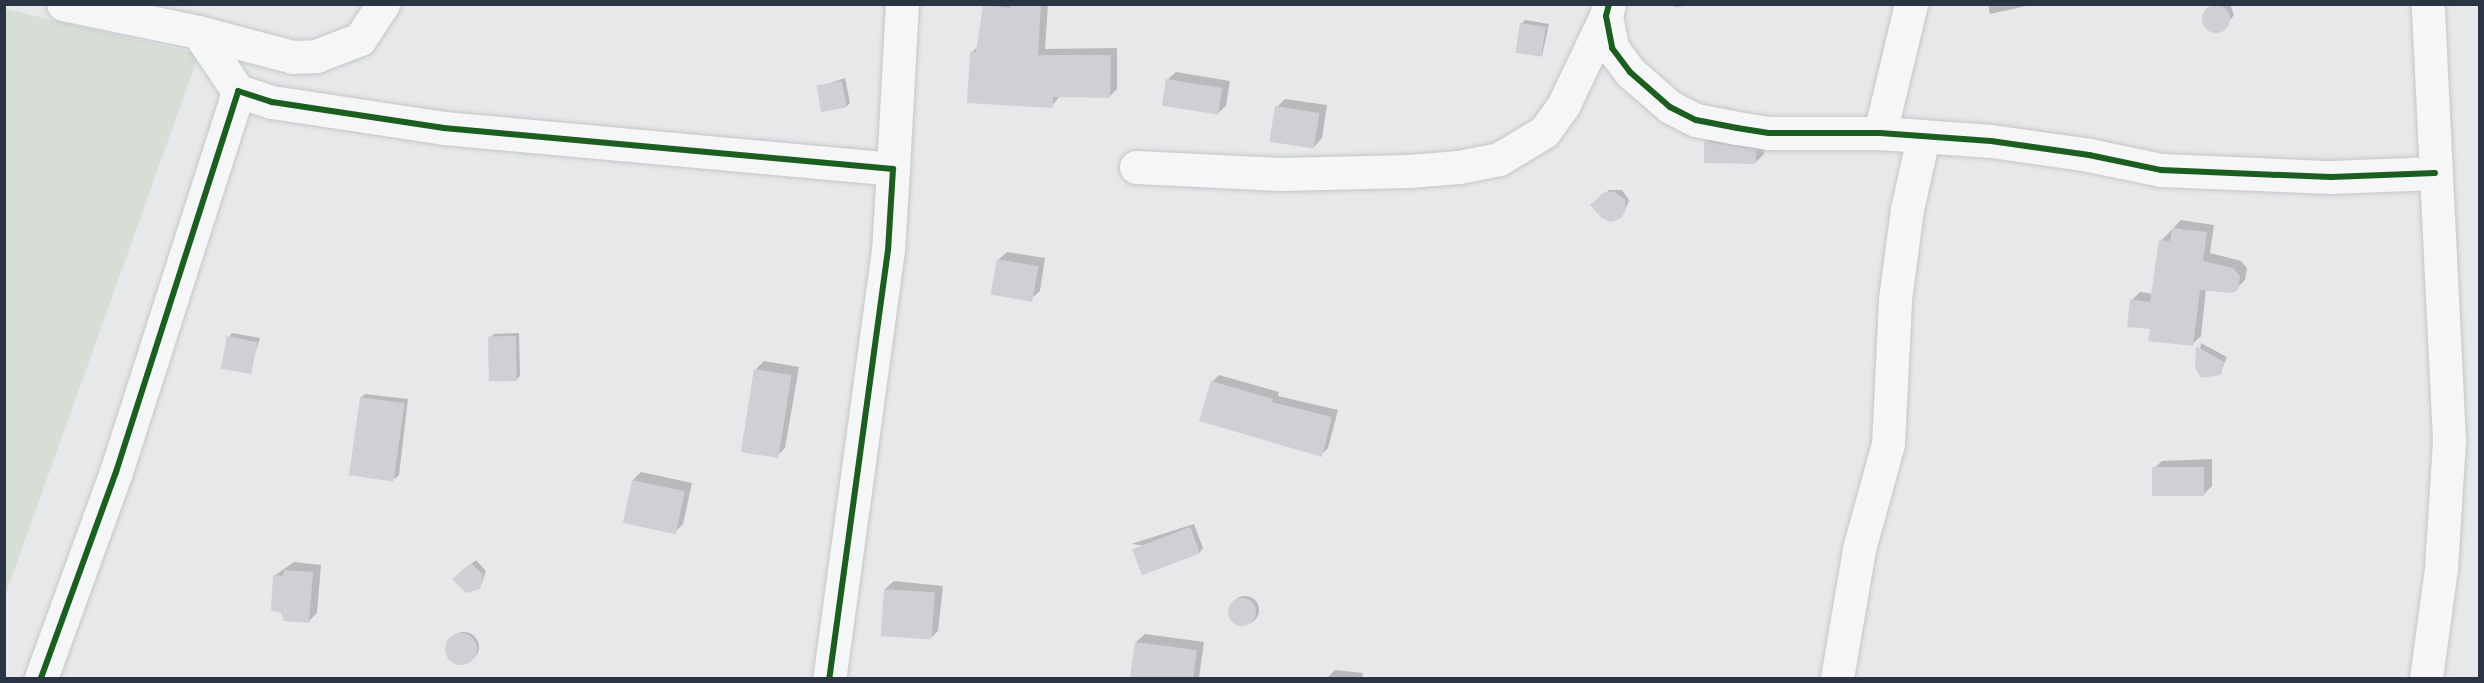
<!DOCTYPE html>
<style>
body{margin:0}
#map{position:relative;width:2484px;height:683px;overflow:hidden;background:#e6e8ea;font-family:Ubuntu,sans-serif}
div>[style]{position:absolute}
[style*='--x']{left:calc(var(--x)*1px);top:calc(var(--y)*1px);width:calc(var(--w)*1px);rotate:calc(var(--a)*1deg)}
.green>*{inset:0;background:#d6ded6}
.shadow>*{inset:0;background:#0003}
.round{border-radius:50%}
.building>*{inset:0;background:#ced0d3;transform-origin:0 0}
.roads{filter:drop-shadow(0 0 2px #c4c6c8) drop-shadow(0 0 2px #c4c6c8)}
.minor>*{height:33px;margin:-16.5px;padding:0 16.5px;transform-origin:16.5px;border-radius:16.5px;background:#f5f6f7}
.cycleway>*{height:6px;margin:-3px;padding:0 3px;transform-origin:3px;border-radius:3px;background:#1b5e20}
span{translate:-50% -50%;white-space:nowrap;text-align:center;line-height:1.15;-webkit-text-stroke:5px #f4f6f9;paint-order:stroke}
.frame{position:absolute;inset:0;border:6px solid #2b3445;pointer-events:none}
</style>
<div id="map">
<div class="green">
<div style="clip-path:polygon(5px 9px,199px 54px,5px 596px)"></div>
</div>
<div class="shadow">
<div style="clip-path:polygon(1048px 4px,1045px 49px,1117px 48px,1117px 89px,1110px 96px,1060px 96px,1052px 106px,972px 52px,979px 45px,985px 4px)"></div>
<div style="clip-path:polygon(1674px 4px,1708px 4px,1674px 7px)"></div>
<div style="clip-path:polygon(1988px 4px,2035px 4px,1990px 14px)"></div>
<div style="clip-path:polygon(2230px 4px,2234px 15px,2221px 32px,2204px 25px,2211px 6px)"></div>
<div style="clip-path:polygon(1525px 20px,1549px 24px,1542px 56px,1521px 24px)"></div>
<div style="clip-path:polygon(1176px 72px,1230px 81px,1226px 106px,1217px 114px,1167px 80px)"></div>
<div style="clip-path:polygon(845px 78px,850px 103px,846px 107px,818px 87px)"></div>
<div style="clip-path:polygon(1285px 99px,1327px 105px,1322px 138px,1314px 147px,1277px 107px)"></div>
<div style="clip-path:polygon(1714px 133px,1764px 142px,1764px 154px,1756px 162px,1706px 141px)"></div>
<div style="clip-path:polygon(1609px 190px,1622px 190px,1629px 200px,1624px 213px,1592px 205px)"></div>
<div style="clip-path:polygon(2181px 220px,2214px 225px,2210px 253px,2241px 261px,2247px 268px,2245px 280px,2237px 288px,2206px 289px,2201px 336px,2193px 344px,2151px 328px,2132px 300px,2140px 292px,2153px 294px,2161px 241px)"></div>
<div style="clip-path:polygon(1007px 252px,1045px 258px,1040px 291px,1031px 299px,998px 260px)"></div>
<div style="clip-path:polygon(232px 333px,260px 338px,249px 372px,229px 337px)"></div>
<div style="clip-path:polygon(519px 333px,520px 376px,516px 380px,490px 337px,494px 334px)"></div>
<div style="clip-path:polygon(2201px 343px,2227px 357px,2220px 374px,2197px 368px)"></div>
<div style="clip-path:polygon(764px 361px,799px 367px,785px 448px,777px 456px,756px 369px)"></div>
<div style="clip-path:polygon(1219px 375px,1279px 392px,1278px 396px,1338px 410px,1328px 448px,1321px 455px,1212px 382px)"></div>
<div style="clip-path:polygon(365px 394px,408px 399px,399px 475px,395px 479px,361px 398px)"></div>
<div style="clip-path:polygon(2212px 459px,2212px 486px,2204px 494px,2153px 469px,2162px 461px)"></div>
<div style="clip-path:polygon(641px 472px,692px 483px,683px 524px,674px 533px,633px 480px)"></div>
<div style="clip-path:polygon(1194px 524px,1203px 548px,1200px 552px,1131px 544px)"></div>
<div style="clip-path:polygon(476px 560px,486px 571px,480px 588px,458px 575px)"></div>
<div style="clip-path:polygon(294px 562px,321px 565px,317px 613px,309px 621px,274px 576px)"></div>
<div style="clip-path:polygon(894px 581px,943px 586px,938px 631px,930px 639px,885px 589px)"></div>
<div class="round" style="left:1231px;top:596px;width:28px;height:28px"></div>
<div class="round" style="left:449px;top:632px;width:30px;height:30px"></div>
<div style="clip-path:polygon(1145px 634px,1204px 642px,1199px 678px,1131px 678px,1136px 642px)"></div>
<div style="clip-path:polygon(1335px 670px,1363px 673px,1362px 678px,1327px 678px)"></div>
</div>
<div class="building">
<div style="clip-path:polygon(1011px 4px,1041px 4px,1038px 55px,1111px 55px,1110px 98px,1053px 97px,1053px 108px,967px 103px,970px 52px,976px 52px,983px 5px,1010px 8px)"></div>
<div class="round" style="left:2202px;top:5px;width:28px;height:28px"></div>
<div style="left:1520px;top:23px;width:26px;height:30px;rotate:9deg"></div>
<div style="left:1166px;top:79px;width:57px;height:27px;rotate:9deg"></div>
<div style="left:842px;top:81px;width:27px;height:26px;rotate:80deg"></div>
<div style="left:1275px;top:106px;width:45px;height:36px;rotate:9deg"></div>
<div style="clip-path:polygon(1704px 141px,1756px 150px,1756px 164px,1704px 163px)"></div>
<div style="clip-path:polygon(1613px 191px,1625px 199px,1626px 210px,1621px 218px,1611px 222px,1602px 218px,1590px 205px,1603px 193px)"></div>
<div style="clip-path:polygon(2172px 228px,2207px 232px,2203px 261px,2233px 268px,2240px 276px,2238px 290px,2232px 293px,2200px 290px,2193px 346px,2148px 341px,2150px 329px,2127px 327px,2130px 299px,2150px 302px,2159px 240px,2170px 241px)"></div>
<div style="left:997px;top:259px;width:42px;height:36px;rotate:10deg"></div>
<div style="left:227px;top:336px;width:31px;height:33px;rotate:11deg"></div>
<div style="left:516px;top:336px;width:45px;height:28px;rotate:89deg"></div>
<div style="clip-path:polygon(2196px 346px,2224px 362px,2221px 375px,2201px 378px,2195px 368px)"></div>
<div style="left:754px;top:369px;width:38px;height:84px;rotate:9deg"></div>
<div style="clip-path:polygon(1211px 381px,1273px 399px,1272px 402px,1332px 417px,1322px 457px,1199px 421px)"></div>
<div style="left:360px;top:397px;width:45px;height:79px;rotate:8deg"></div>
<div style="left:2204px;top:467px;width:29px;height:52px;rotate:90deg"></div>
<div style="left:632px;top:480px;width:54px;height:44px;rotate:12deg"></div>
<div style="left:1190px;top:527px;width:28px;height:62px;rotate:69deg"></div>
<div style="clip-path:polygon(471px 563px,483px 575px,480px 589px,466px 593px,452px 579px)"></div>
<div style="clip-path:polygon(284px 570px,313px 572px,309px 623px,284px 621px,281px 613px,271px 610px,273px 575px,283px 576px)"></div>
<div style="left:884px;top:589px;width:51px;height:47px;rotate:4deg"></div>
<div class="round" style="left:1228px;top:598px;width:28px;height:28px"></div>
<div class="round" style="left:445px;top:633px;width:32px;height:32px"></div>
<div style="clip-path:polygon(1135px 642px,1197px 650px,1193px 678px,1130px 678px)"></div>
</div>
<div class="roads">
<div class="minor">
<div style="--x:63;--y:4;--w:138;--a:11.7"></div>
<div style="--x:198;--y:32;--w:71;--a:55.9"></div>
<div style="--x:1609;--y:4;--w:12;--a:104"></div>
<div style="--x:1606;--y:16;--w:33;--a:79"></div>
<div style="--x:1612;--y:48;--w:30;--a:53"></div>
<div style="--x:1630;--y:72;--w:53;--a:41.2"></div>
<div style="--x:1670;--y:107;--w:29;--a:27"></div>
<div style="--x:1696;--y:120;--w:42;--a:11"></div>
<div style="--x:1737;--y:128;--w:32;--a:9"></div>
<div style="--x:1769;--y:133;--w:111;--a:0"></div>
<div style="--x:1880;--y:133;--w:111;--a:4.1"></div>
<div style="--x:1991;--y:141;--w:99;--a:8.1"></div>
<div style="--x:2089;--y:155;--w:74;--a:11.8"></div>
<div style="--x:2161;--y:170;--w:170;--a:2.4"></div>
<div style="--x:2331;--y:177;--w:104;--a:-2.2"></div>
<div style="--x:198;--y:32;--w:98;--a:14.7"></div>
<div style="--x:293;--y:57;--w:23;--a:-2"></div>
<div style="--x:316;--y:56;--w:47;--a:-21.1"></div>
<div style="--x:360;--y:39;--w:42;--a:-56.7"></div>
<div style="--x:1880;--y:133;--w:133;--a:-76.5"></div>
<div style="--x:1136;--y:167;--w:144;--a:2.8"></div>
<div style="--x:1280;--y:174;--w:129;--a:-1.3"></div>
<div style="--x:1409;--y:171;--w:50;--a:-4.6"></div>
<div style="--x:1459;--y:167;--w:41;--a:-11.3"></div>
<div style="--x:1499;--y:159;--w:52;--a:-31"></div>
<div style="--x:1544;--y:132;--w:32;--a:-54"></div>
<div style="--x:1563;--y:106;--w:100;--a:-64.5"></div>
<div style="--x:893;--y:169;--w:165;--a:-86.9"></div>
<div style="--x:41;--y:678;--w:219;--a:-70"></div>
<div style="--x:116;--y:472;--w:400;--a:-72.2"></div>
<div style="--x:238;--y:91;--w:36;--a:18"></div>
<div style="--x:272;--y:102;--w:174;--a:8.6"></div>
<div style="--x:444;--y:128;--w:451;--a:5.2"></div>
<div style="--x:893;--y:169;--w:81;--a:93.5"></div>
<div style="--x:888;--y:250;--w:432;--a:97.8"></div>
<div style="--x:1837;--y:678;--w:131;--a:-80.3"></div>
<div style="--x:1859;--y:549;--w:109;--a:-74.6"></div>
<div style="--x:1888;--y:444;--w:145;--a:-87.2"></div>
<div style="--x:1895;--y:299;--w:91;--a:-82.4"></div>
<div style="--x:1907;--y:209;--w:73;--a:-77.3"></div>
<div style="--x:2426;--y:678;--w:111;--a:-82.2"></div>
<div style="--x:2441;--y:568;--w:128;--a:-86.4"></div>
<div style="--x:2449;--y:440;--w:437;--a:-92.8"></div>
</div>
</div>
<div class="cycleway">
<div style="--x:1609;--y:4;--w:12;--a:104"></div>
<div style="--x:1606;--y:16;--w:33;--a:79"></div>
<div style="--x:1612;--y:48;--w:30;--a:53"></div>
<div style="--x:1630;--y:72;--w:53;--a:41.2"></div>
<div style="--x:1670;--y:107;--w:29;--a:27"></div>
<div style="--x:1696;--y:120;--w:42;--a:11"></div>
<div style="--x:1737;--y:128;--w:32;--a:9"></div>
<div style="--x:1769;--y:133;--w:111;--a:0"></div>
<div style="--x:1880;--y:133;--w:111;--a:4.1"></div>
<div style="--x:1991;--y:141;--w:99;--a:8.1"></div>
<div style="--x:2089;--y:155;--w:74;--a:11.8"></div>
<div style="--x:2161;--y:170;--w:170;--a:2.4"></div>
<div style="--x:2331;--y:177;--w:104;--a:-2.2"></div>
<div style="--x:41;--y:678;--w:219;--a:-70"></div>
<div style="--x:116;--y:472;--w:400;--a:-72.2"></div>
<div style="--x:238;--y:91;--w:36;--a:18"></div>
<div style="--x:272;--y:102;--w:174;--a:8.6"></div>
<div style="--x:444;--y:128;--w:451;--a:5.2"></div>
<div style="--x:893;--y:169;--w:81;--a:93.5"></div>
<div style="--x:888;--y:250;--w:432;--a:97.8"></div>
</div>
<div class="frame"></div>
</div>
